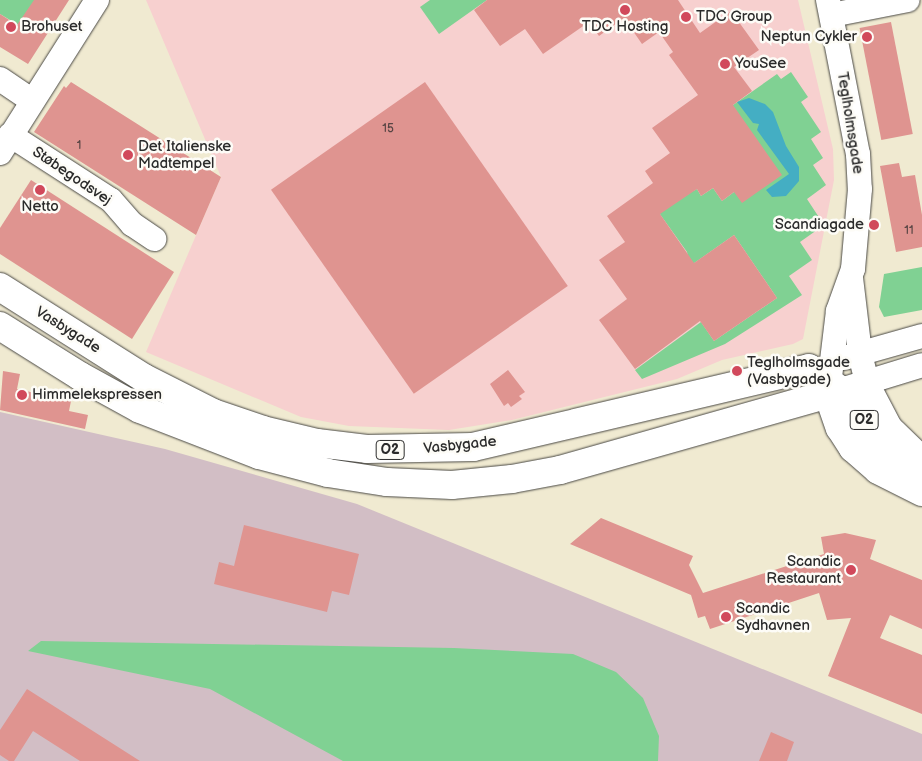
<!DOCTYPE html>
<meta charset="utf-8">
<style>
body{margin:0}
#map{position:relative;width:922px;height:761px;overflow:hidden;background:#f0ead1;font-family:"Balsamiq Sans",sans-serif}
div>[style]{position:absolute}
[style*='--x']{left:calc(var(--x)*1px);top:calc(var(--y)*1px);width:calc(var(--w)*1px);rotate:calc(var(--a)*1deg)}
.built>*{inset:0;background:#f7d0cf}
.industrial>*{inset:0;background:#d2bec5}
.green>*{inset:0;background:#80d193}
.water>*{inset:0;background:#44aec3}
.building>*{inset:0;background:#df9490;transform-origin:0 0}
.roads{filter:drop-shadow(0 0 1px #494844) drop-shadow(0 0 1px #494844)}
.minor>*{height:24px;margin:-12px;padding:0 12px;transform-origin:12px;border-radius:12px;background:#fff}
.major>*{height:28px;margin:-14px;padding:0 14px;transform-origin:14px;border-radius:14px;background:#fff}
.dots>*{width:14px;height:14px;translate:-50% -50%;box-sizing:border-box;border:2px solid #fdfcf7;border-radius:50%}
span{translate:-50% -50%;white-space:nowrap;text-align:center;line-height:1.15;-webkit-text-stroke:5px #fdfcf7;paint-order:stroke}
.number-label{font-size:12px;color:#584544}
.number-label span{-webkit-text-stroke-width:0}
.shield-label span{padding:1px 4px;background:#fdfcf7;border:1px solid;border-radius:4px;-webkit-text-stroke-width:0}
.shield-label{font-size:14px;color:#2b2b2b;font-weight:700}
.poi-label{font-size:15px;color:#2b2b2b}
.left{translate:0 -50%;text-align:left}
.right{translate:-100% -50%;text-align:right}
.street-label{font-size:15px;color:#2b2b2b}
</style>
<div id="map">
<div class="built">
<div style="clip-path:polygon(146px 0,798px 0,833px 149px,834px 180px,803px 339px,793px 344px,722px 360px,677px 379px,512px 420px,449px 430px,349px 426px,301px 417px,146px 352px,221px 177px)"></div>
</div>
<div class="industrial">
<div style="clip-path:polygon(0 412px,165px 449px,357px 504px,922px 734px,922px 761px,0 761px)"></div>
</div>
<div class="green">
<div style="clip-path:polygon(0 0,34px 0,43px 40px,0 14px)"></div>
<div style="clip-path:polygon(430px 0,487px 0,439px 34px,420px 7px)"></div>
<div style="clip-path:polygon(791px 72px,808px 97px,801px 102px,821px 132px,811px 139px,823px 158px,813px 165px,826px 185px,807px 199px,824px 225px,800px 242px,812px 260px,789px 276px,802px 295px,725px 344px,642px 379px,635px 370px,701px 322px,714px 341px,777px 298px,734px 235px,690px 266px,687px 252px,657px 210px,697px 189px,701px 196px,713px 188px,722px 201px,734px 192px,733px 105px,777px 74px,781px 79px)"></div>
<div style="clip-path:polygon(922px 267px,922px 310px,884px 317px,879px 307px,884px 274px)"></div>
<div style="clip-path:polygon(41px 641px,454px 648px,573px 654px,616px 672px,643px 698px,659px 736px,658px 761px,343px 761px,210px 689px,28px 651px)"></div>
</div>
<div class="water">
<div style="clip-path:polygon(749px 98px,765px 104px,773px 112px,786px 146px,799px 167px,799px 181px,786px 196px,772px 197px,766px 190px,789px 174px,757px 130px,759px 124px,753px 123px,737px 102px)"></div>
</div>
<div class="building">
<div style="clip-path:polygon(34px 0,69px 0,28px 64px,0 47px,0 14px,17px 25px)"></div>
<div style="clip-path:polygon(487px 0,678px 0,700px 33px,731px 11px,759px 50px,734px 67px,752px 91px,733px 105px,782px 175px,742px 203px,734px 192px,722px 201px,713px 188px,701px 196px,697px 189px,660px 214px,694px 263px,734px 235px,777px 298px,714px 341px,700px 321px,635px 369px,599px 320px,627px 299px,599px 260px,625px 242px,607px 216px,653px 183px,645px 171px,670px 153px,652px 128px,698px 95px,669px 55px,673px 52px,659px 32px,642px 44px,624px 18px,599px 36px,589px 22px,543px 54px,525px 29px,500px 46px,474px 10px)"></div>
<div style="left:891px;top:22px;width:114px;height:32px;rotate:79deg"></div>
<div style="clip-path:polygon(71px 82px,221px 177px,196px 235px,34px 132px,64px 86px,66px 88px)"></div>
<div style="left:425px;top:82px;width:249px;height:188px;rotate:55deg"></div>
<div style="clip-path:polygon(899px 163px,902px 177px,915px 175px,922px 215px,922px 247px,896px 252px,880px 166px)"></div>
<div style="clip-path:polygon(31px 180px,174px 272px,132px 339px,0 254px,0 228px)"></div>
<div style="clip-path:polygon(508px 370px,525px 392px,519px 396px,522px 399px,511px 407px,508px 403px,504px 406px,490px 384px)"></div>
<div style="clip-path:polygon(3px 371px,20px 374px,17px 389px,71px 401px,69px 411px,88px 415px,85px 429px,0 410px)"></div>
<div style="clip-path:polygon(601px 518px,693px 556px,689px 565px,703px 593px,824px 554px,821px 537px,845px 533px,876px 540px,870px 559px,922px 580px,922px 629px,890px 615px,880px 638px,922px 655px,922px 714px,828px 676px,851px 618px,827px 620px,819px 593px,710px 629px,705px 616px,698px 618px,691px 595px,570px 544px)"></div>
<div style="clip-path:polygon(244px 525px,359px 554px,349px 595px,332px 591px,327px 612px,214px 584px,219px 562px,234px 566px)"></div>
<div style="clip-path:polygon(27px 689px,140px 761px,80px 761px,33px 731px,14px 761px,9px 761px,0 755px,0 730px)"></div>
<div style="clip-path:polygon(771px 732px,794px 742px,787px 761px,759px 761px)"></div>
</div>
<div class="roads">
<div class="minor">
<div style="--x:828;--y:0;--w:157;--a:79"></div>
<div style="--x:858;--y:154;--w:35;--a:87"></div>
<div style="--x:860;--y:189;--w:80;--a:95"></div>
<div style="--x:853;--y:269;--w:45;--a:109.7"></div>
<div style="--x:838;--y:311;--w:84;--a:96.9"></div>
<div style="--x:828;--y:394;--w:98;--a:-17.1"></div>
<div style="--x:832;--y:15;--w:77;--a:-11.2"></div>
<div style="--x:0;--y:79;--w:37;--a:34"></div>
<div style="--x:10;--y:135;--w:120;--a:32.8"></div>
<div style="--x:111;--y:200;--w:32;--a:49"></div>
<div style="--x:132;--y:224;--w:27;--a:34"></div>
<div style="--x:0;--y:153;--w:181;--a:-57.6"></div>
<div style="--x:851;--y:278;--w:77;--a:83.2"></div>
<div style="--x:860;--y:354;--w:30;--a:76"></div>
<div style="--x:867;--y:383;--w:50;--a:62.4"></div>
<div style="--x:890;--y:427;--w:45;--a:44.1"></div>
<div style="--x:844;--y:358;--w:81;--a:-15.8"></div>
</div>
<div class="major">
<div style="--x:0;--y:287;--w:170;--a:32.3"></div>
<div style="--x:144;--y:378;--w:77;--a:26.9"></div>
<div style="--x:213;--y:413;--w:53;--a:18.8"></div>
<div style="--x:263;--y:430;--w:56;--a:13.5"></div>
<div style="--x:317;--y:443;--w:50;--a:6.8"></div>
<div style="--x:367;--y:449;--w:106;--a:-1.1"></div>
<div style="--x:473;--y:447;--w:345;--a:-13.2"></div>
<div style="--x:809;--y:368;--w:39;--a:35"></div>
<div style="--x:841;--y:390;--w:75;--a:52.1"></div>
<div style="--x:887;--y:449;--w:41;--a:31"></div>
<div style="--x:0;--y:326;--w:94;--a:32"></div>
<div style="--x:80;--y:376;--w:68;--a:28.8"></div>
<div style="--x:140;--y:409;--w:128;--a:21.1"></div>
<div style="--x:259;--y:455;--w:71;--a:14.6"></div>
<div style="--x:328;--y:473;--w:60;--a:8.7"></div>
<div style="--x:387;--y:482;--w:65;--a:2.6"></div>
<div style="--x:452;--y:485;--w:60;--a:-5.7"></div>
<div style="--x:512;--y:479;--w:49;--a:-10.6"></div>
<div style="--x:560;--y:470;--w:279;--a:-15.8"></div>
<div style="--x:828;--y:394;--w:36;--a:71"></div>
<div style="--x:840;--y:428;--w:24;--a:57"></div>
<div style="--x:853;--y:448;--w:33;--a:41"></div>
<div style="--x:878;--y:470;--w:49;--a:26.6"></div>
</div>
</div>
<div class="dots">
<div style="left:625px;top:10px;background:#d1495b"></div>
<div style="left:686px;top:17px;background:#d1495b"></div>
<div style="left:11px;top:27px;background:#d1495b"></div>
<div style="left:867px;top:37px;background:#d1495b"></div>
<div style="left:725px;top:64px;background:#d1495b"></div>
<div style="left:128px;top:155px;background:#d1495b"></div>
<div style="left:40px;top:190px;background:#d1495b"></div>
<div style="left:874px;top:225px;background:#d1495b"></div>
<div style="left:737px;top:371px;background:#d1495b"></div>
<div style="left:22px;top:395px;background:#d1495b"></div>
<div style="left:851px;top:570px;background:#d1495b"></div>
<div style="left:726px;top:617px;background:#d1495b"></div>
</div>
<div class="number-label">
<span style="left:388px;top:129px">15</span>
<span style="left:79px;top:146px">1</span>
<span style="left:909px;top:231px">11</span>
</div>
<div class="shield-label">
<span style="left:864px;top:420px">O2</span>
<span style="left:390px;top:450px">O2</span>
</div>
<div class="poi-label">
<span class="left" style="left:696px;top:17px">TDC Group</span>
<span class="left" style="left:21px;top:27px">Brohuset</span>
<span style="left:625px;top:27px">TDC Hosting</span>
<span class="right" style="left:857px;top:37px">Neptun Cykler</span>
<span class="left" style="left:735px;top:64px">YouSee</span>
<span class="left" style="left:138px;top:155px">Det Italienske<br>Madtempel</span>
<span style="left:40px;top:207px">Netto</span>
<span class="right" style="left:864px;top:225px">Scandiagade</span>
<span class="left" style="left:747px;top:371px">Teglholmsgade<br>(Vasbygade)</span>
<span class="left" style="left:32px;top:395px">Himmelekspressen</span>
<span class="right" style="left:841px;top:570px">Scandic<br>Restaurant</span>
<span class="left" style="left:736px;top:617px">Scandic<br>Sydhavnen</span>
</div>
<div class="street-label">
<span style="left:850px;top:123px;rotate:81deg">Teglholmsgade</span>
<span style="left:72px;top:176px;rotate:34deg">Støbegodsvej</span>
<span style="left:68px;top:330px;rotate:32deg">Vasbygade</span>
<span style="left:460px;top:445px;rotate:-6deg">Vasbygade</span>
</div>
</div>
